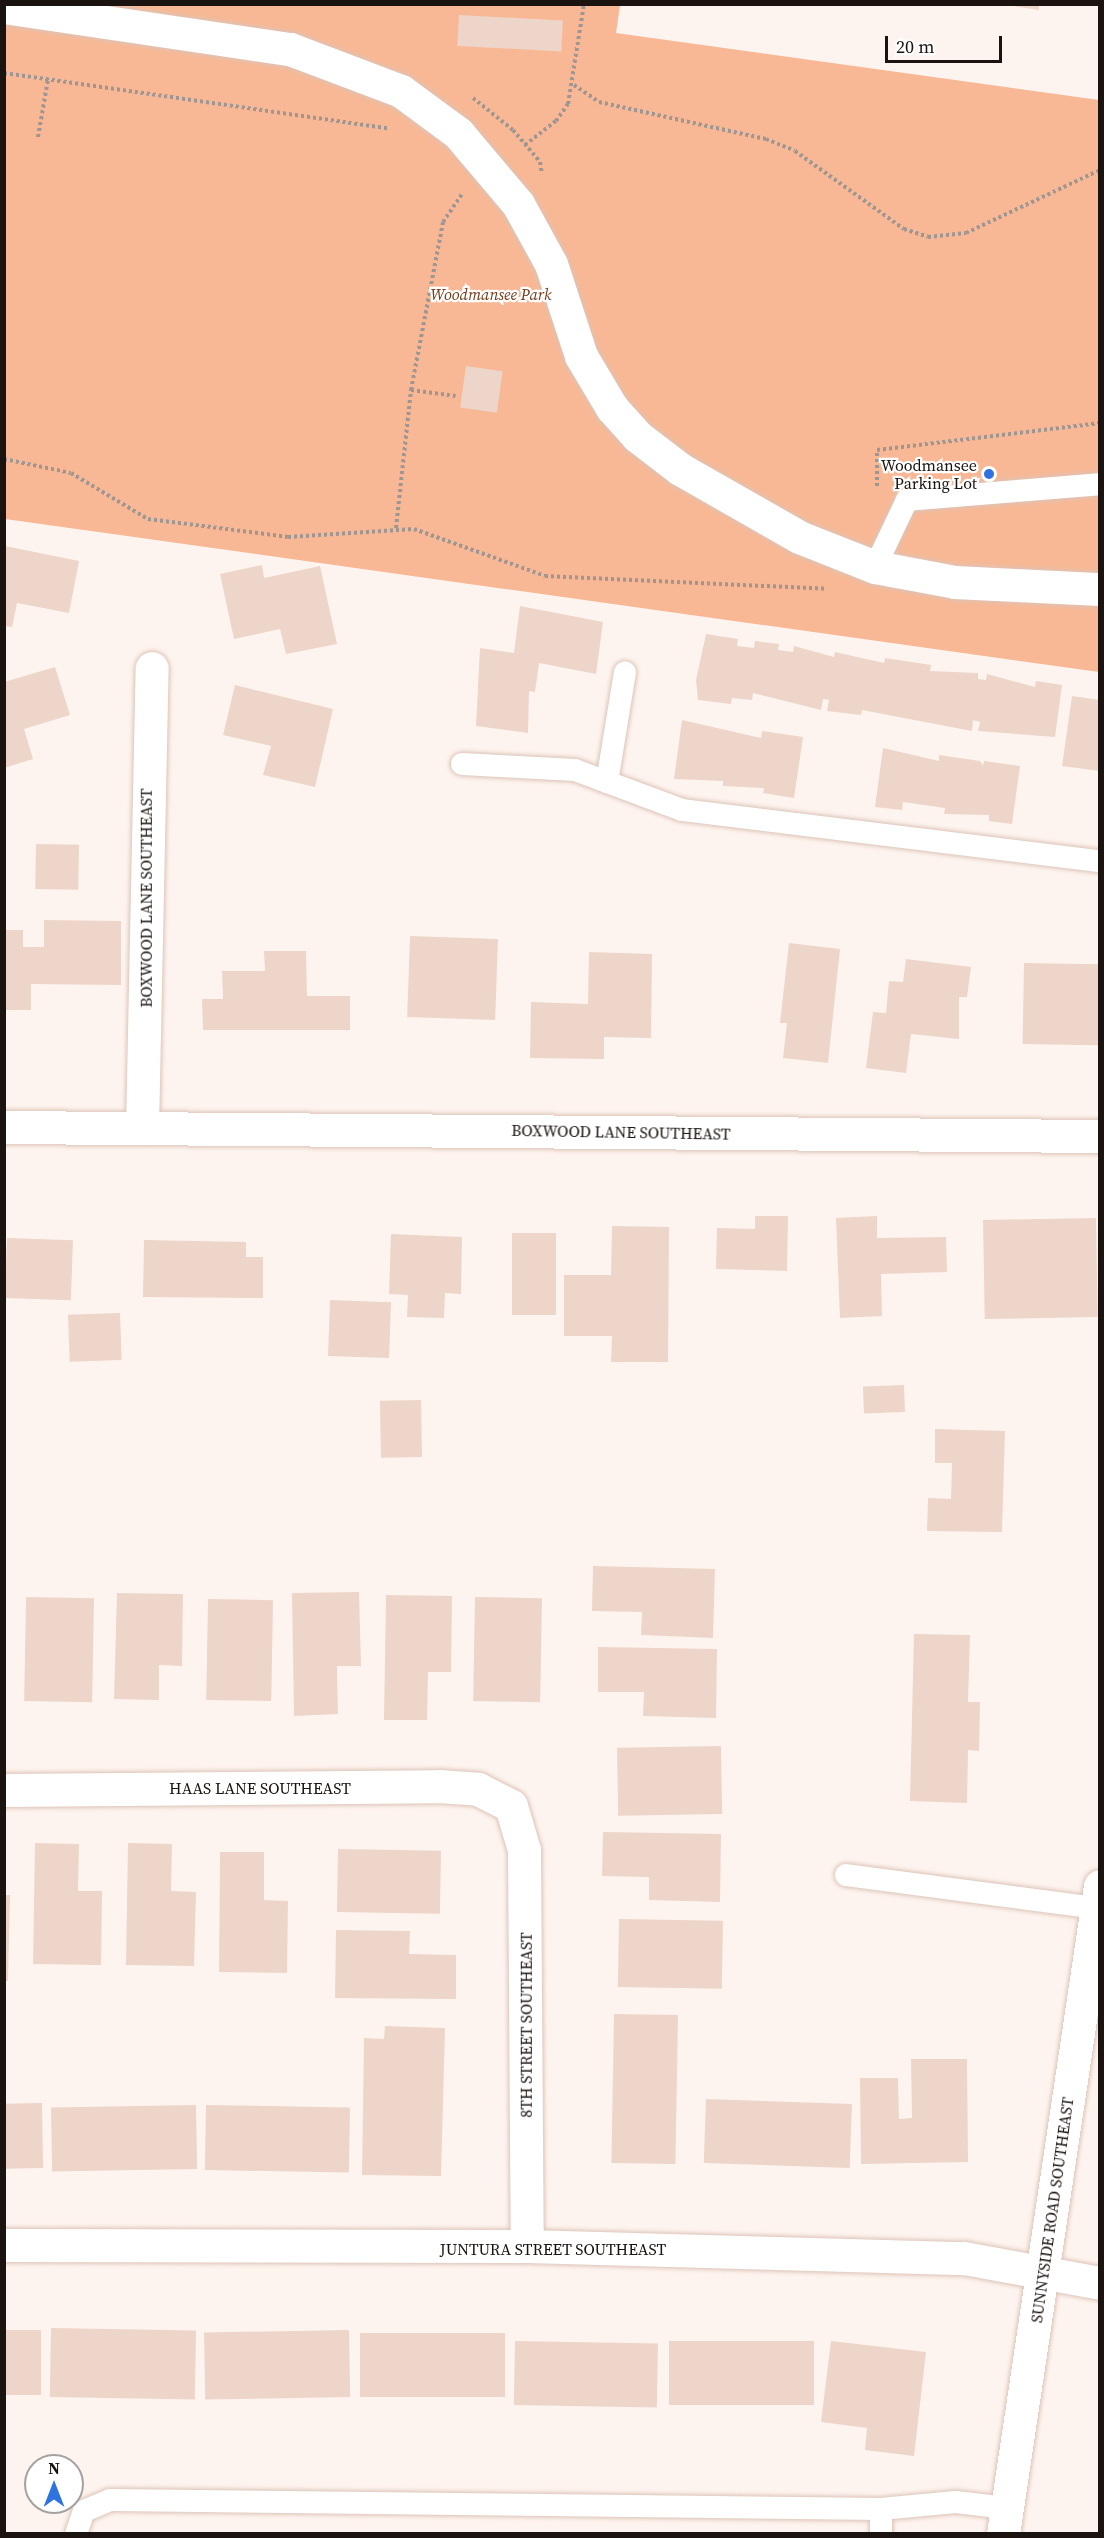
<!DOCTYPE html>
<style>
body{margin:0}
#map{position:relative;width:1104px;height:2538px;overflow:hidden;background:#fef4ef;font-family:"Source Serif 4",serif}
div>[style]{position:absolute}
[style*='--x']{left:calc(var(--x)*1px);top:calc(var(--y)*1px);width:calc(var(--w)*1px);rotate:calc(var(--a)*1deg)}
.green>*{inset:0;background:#f8b895}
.building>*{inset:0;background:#edd5c9;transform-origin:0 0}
.path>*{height:4px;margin-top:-2px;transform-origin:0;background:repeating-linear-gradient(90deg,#9f9692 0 3px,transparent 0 6px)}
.roads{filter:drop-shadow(0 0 2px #dcc4b8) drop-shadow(0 0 2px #dcc4b8)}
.lane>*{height:22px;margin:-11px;padding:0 11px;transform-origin:11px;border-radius:11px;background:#fff}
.street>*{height:33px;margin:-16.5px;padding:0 16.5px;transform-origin:16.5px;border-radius:16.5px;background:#fff}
.secondary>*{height:33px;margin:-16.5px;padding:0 16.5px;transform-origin:16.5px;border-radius:16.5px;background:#fff}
.dots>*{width:16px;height:16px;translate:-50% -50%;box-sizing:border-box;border:3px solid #fff;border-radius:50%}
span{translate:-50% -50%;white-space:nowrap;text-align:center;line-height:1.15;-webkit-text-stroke:4.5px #fff;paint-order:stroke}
.park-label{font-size:16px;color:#733b19;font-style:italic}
.poi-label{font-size:16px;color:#1b130f}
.right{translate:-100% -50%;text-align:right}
.street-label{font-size:16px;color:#1b130f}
.frame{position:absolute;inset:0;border:6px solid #1b130f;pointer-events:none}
.north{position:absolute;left:24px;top:2454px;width:60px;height:60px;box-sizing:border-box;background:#fff;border:2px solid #a4a19f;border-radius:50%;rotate:0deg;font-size:16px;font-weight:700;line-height:24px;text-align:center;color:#1b130f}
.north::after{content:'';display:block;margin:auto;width:21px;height:27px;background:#2e73e0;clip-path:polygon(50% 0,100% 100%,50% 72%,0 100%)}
.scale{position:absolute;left:885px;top:36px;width:117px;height:27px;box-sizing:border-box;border:3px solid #1b130f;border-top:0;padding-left:8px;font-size:18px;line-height:21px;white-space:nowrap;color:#1b130f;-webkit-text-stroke:4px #fff;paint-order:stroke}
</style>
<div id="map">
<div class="green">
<div style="clip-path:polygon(5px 5px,620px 5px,616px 33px,1099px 100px,1099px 672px,5px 519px)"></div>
</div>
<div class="building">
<div style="clip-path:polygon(999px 4px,1039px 4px,1039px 10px)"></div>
<div style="left:459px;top:15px;width:104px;height:31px;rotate:3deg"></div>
<div style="left:466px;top:366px;width:37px;height:42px;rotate:8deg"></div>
<div style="clip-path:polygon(5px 546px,79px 561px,69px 613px,17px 603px,12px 627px,5px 626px)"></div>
<div style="clip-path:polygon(262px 565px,264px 578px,320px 566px,337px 644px,286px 654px,280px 629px,234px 639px,220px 574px)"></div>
<div style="clip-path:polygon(520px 606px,603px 622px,596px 674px,539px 663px,535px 692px,529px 691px,528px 733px,476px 726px,480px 648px,514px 653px)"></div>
<div style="clip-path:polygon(706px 634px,738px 639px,737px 646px,754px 648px,755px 641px,779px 644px,778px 650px,793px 652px,794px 646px,834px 657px,835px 652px,884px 663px,885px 658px,931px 665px,930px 671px,978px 673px,978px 679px,986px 680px,987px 674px,1035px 687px,1036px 681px,1062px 685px,1055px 737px,978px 731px,980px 722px,973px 720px,972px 731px,862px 710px,861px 715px,827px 711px,829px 700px,823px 699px,821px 710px,753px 693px,752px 700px,732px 698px,731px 704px,698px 700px,696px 680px)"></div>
<div style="clip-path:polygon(55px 667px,70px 715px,24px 729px,33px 759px,4px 768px,4px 682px)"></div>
<div style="clip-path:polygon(235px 685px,333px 709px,315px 787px,263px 775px,271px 746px,223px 735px)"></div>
<div style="clip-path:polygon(1072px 696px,1100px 700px,1100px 771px,1062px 766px)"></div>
<div style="clip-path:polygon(682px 720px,761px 738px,762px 731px,803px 737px,794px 798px,763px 793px,764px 788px,723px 786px,723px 781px,674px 779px)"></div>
<div style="clip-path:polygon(883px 748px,939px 761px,939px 755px,980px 761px,983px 766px,984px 761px,1020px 766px,1012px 824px,989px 821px,989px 815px,944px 814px,945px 808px,903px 802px,902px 810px,875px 807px)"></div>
<div style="left:36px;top:844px;width:43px;height:45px;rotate:1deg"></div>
<div style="clip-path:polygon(44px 920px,121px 921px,121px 985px,31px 984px,31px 1010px,4px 1010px,4px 930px,23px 930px,23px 947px,44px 947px)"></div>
<div style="left:410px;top:936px;width:88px;height:81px;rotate:2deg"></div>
<div style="clip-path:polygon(789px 943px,840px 949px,828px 1063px,783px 1058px,787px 1023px,780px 1023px)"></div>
<div style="clip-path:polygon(264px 951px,306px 951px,307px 996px,350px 996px,350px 1030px,203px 1030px,202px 999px,223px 999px,222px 971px,265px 971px)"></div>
<div style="clip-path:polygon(589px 952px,652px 954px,651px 1038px,604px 1037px,604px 1059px,530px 1058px,531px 1002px,588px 1004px)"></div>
<div style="clip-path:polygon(906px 959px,971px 967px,967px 997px,959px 997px,959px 1039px,911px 1034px,906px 1073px,866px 1068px,873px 1012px,886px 1013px,889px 981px,903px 982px)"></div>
<div style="left:1024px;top:963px;width:76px;height:81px;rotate:1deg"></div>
<div style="clip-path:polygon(755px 1216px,788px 1216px,787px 1271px,716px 1269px,717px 1228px,755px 1229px)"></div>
<div style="clip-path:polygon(877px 1216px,877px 1238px,946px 1237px,947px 1272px,881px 1274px,882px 1316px,840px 1318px,836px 1218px)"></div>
<div style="left:1096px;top:1218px;width:99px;height:113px;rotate:89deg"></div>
<div style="clip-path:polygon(612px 1226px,669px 1227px,668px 1362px,611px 1362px,612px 1336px,564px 1336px,564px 1275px,611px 1275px)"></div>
<div style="left:512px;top:1233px;width:44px;height:82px"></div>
<div style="clip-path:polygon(391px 1234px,462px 1237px,461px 1294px,445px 1293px,444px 1318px,407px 1317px,408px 1295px,389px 1294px)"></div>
<div style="left:7px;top:1238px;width:66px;height:60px;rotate:2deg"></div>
<div style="clip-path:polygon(144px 1240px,246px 1242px,246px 1257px,263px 1257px,263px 1298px,143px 1297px)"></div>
<div style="left:330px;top:1300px;width:61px;height:56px;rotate:2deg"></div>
<div style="left:120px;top:1313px;width:47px;height:52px;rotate:88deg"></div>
<div style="left:904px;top:1385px;width:27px;height:41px;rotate:88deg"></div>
<div style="left:421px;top:1400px;width:57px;height:41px;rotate:89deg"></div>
<div style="clip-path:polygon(935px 1429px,1005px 1431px,1002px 1532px,927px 1531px,928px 1498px,951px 1499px,952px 1463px,935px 1463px)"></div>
<div style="clip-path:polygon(593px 1566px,715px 1569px,713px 1638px,641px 1635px,642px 1612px,592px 1611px)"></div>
<div style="clip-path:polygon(359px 1592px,361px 1666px,337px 1666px,338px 1714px,294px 1716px,292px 1593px)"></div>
<div style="clip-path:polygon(117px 1593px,183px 1594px,182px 1666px,159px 1665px,159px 1700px,114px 1699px)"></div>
<div style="clip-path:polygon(386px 1595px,452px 1596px,451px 1672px,428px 1672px,427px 1720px,384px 1720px)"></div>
<div style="left:26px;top:1597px;width:68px;height:104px;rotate:1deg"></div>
<div style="left:475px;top:1597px;width:67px;height:104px;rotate:1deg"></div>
<div style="left:208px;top:1599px;width:65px;height:101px;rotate:1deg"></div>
<div style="clip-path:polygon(914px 1634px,970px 1635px,968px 1702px,980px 1702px,979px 1751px,968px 1750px,967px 1803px,910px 1801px)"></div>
<div style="clip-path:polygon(598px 1647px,717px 1649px,716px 1718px,643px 1716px,644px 1692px,598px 1692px)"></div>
<div style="left:721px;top:1746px;width:68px;height:104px;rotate:89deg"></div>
<div style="clip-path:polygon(603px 1832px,721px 1834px,720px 1902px,649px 1900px,649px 1877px,602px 1876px)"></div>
<div style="clip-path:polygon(35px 1843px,79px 1844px,78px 1891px,102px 1891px,101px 1965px,33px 1964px)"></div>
<div style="clip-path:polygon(128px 1843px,172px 1844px,171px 1891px,196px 1892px,194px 1966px,126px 1965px)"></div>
<div style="left:338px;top:1849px;width:103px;height:63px;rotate:1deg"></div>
<div style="clip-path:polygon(220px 1852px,264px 1852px,264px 1900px,288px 1901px,287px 1973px,219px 1972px)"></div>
<div style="clip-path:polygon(5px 1895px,10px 1895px,8px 1981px,5px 1981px)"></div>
<div style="left:619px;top:1919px;width:104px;height:68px;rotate:1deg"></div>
<div style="clip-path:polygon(336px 1930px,410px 1931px,409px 1954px,456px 1955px,456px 1999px,335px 1998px)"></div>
<div style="left:614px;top:2014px;width:64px;height:149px;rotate:1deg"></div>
<div style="clip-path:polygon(385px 2026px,445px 2028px,441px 2176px,362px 2175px,364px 2038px,384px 2039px)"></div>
<div style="clip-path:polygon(911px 2059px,967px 2059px,968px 2162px,861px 2164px,860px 2078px,898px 2078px,899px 2119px,912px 2118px)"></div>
<div style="left:706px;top:2099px;width:146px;height:64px;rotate:2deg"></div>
<div style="left:42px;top:2103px;width:65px;height:38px;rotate:89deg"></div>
<div style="left:196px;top:2105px;width:64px;height:145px;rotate:89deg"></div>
<div style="left:206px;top:2105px;width:144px;height:65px;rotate:1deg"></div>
<div style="left:51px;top:2328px;width:145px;height:69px;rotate:1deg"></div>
<div style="left:4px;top:2330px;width:37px;height:65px"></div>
<div style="left:349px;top:2330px;width:67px;height:145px;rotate:89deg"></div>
<div style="left:360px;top:2333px;width:145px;height:64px"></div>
<div style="left:515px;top:2341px;width:143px;height:64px;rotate:1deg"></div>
<div style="left:669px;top:2341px;width:145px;height:64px"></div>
<div style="clip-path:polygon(831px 2341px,926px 2352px,914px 2456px,865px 2450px,867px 2428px,821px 2422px)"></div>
</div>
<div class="path">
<div style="--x:4;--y:73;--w:387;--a:8.2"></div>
<div style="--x:574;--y:85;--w:30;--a:34"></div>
<div style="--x:599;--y:102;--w:171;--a:12.5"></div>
<div style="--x:766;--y:139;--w:31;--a:22"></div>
<div style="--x:795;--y:151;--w:134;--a:35.6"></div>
<div style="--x:904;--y:229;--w:25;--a:18"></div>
<div style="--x:928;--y:237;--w:38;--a:-6"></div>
<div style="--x:966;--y:233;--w:148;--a:-25.2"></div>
<div style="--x:473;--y:98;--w:51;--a:38.7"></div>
<div style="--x:513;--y:130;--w:42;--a:49.8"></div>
<div style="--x:540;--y:162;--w:12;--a:81"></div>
<div style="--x:38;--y:137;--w:59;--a:-80.2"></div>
<div style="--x:525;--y:145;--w:39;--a:-38"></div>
<div style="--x:556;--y:121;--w:21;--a:-55"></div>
<div style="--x:568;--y:104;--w:101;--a:-80.9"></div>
<div style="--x:411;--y:390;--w:45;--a:7.6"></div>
<div style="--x:4;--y:459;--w:68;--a:11.8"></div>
<div style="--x:71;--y:473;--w:90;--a:30.9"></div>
<div style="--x:148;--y:519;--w:141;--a:7.3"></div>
<div style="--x:288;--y:537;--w:126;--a:-3.6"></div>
<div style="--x:414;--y:529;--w:139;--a:19.7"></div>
<div style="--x:545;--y:576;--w:282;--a:2.6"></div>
<div style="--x:877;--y:486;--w:36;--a:-90"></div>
<div style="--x:877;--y:450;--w:225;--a:-6.9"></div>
<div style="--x:396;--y:528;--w:139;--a:-83.8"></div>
<div style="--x:411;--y:390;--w:171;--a:-79.2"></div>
<div style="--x:443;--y:222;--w:34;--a:-56"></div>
</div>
<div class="roads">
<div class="lane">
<div style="--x:875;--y:567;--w:74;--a:-64.5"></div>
<div style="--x:907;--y:500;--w:194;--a:-4.7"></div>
<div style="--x:462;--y:764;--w:113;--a:3"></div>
<div style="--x:575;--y:770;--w:114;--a:20.5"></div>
<div style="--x:682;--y:810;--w:421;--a:7"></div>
<div style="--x:607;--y:782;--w:111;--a:-80.7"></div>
<div style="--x:846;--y:1875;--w:252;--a:7.5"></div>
<div style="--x:881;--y:2509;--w:25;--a:90"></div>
<div style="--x:76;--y:2534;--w:24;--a:-71"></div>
<div style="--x:84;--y:2511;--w:28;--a:-23"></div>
<div style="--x:110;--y:2500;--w:771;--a:0.67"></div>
<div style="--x:881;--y:2509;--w:75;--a:-5.3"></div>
<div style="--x:956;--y:2502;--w:51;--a:6.7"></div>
</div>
<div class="street">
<div style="--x:4;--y:7;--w:289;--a:8.4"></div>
<div style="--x:290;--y:49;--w:119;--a:20.7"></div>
<div style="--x:401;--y:91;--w:71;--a:36.4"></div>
<div style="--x:458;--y:133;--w:93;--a:49.8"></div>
<div style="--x:518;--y:204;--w:68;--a:61.2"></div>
<div style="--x:551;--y:264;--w:97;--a:71.9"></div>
<div style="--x:581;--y:356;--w:61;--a:59.2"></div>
<div style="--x:612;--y:408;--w:38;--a:48"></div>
<div style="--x:637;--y:436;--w:54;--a:37.5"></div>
<div style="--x:680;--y:469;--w:137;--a:29.7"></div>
<div style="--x:799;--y:537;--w:82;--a:21.5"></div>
<div style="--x:875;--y:567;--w:81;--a:10.6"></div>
<div style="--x:955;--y:582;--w:145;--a:2.8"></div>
<div style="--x:4;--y:1127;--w:1096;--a:0.47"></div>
<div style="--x:142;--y:1128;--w:460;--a:-88.8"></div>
<div style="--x:4;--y:1790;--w:435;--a:-0.5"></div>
<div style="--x:439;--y:1786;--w:39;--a:4"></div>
<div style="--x:478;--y:1789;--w:37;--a:27"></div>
<div style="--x:511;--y:1806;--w:46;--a:73.5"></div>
<div style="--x:524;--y:1850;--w:396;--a:89.6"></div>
<div style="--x:4;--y:2245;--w:523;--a:0.11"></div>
<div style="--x:527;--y:2246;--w:437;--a:1.6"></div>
<div style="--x:964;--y:2258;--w:138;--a:10.4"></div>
</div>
<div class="secondary">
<div style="--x:1003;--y:2534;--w:655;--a:-81.49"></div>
</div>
</div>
<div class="dots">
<div style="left:989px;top:474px;background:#2e73e0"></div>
</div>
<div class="park-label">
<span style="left:491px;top:294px">Woodmansee Park</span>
</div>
<div class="poi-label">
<span class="right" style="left:977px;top:474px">Woodmansee<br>Parking Lot</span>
</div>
<div class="street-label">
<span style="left:146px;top:898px;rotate:-90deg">BOXWOOD LANE SOUTHEAST</span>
<span style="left:621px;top:1132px;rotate:1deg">BOXWOOD LANE SOUTHEAST</span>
<span style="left:260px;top:1788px">HAAS LANE SOUTHEAST</span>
<span style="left:526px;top:2025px;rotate:-90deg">8TH STREET SOUTHEAST</span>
<span style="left:1052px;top:2210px;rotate:-82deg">SUNNYSIDE ROAD SOUTHEAST</span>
<span style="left:553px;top:2249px">JUNTURA STREET SOUTHEAST</span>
</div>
<div class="frame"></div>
<div class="north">N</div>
<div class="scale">20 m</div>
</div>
